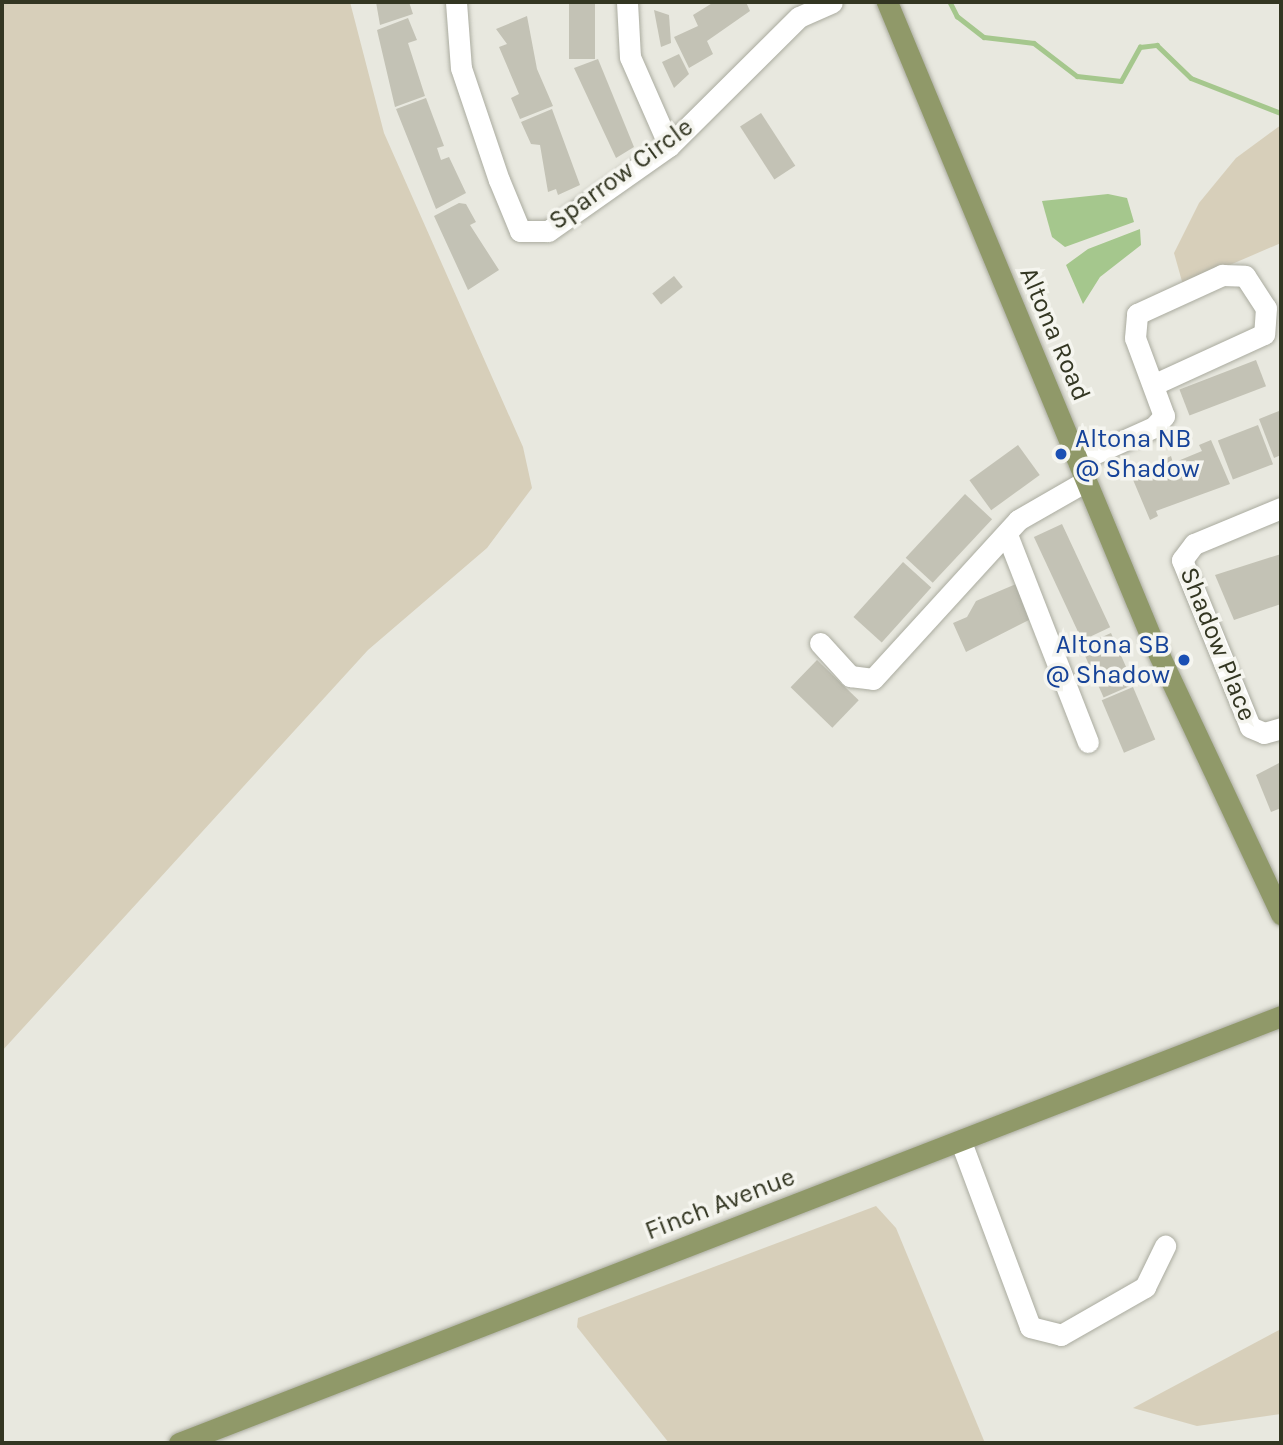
<!DOCTYPE html>
<style>
body{margin:0}
#map{position:relative;width:1283px;height:1445px;overflow:hidden;background:#e8e8df;font-family:Karla,sans-serif}
div>[style]{position:absolute}
[style*='--x']{left:calc(var(--x)*1px);top:calc(var(--y)*1px);width:calc(var(--w)*1px);rotate:calc(var(--a)*1deg)}
.green>*{inset:0;background:#d7cfba}
.water>*{inset:0;background:#a5c78d}
.stream>*{height:4.5px;margin:-2.25px;padding:0 2.25px;transform-origin:2.25px;border-radius:2.25px;background:#a5c78d}
.building>*{inset:0;background:#c3c2b5;transform-origin:0 0}
.roads{filter:drop-shadow(0 0 2px #aaab9f) drop-shadow(0 0 2px #aaab9f)}
.minor>*{height:21px;margin:-10.5px;padding:0 10.5px;transform-origin:10.5px;border-radius:10.5px;background:#fff}
.major>*{height:21px;margin:-10.5px;padding:0 10.5px;transform-origin:10.5px;border-radius:10.5px;background:#909969}
.dots>*{width:19px;height:19px;translate:-50% -50%;box-sizing:border-box;border:4px solid #f5f5ef;border-radius:50%}
span{translate:-50% -50%;white-space:nowrap;text-align:center;line-height:1.15;-webkit-text-stroke:7px #f5f5ef;paint-order:stroke}
.street-label{font-size:26px;color:#333622}
.transit-label{font-size:26px;color:#164399}
.left{translate:0 -50%;text-align:left}
.right{translate:-100% -50%;text-align:right}
.frame{position:absolute;inset:0;border:4px solid #333622;pointer-events:none}
</style>
<div id="map">
<div class="green">
<div style="clip-path:polygon(2px 2px,350px 2px,384px 133px,523px 447px,532px 488px,487px 548px,368px 650px,2px 1051px)"></div>
<div style="clip-path:polygon(1281px 125px,1281px 243px,1183px 285px,1174px 253px,1199px 203px,1236px 158px)"></div>
<div style="clip-path:polygon(876px 1206px,896px 1228px,985px 1443px,669px 1443px,577px 1327px,578px 1318px)"></div>
<div style="clip-path:polygon(1281px 1329px,1281px 1414px,1197px 1426px,1133px 1408px)"></div>
</div>
<div class="water">
<div style="clip-path:polygon(1108px 194px,1127px 198px,1134px 222px,1065px 247px,1052px 237px,1042px 201px)"></div>
<div style="clip-path:polygon(1140px 229px,1141px 245px,1100px 277px,1083px 304px,1066px 265px,1088px 249px)"></div>
</div>
<div class="stream">
<div style="--x:950;--y:2;--w:16;--a:63"></div>
<div style="--x:957;--y:16;--w:34;--a:38"></div>
<div style="--x:984;--y:37;--w:50;--a:6.8"></div>
<div style="--x:1034;--y:43;--w:54;--a:37.5"></div>
<div style="--x:1077;--y:76;--w:44;--a:6.5"></div>
<div style="--x:1121;--y:81;--w:39;--a:-61"></div>
<div style="--x:1140;--y:47;--w:17;--a:-7"></div>
<div style="--x:1157;--y:45;--w:47;--a:44.1"></div>
<div style="--x:1191;--y:78;--w:97;--a:21.3"></div>
</div>
<div class="building">
<div style="clip-path:polygon(376px 2px,409px 2px,413px 14px,380px 25px)"></div>
<div style="left:569px;top:2px;width:26px;height:57px"></div>
<div style="clip-path:polygon(714px 2px,746px 2px,750px 11px,707px 41px,713px 54px,689px 68px,674px 37px,698px 26px,693px 15px)"></div>
<div style="clip-path:polygon(654px 10px,669px 15px,671px 43px,661px 47px)"></div>
<div style="clip-path:polygon(527px 16px,537px 69px,553px 106px,520px 119px,511px 98px,519px 94px,499px 47px,507px 44px,496px 29px)"></div>
<div style="clip-path:polygon(408px 18px,417px 40px,408px 43px,425px 96px,395px 107px,377px 30px)"></div>
<div style="clip-path:polygon(679px 54px,689px 74px,674px 88px,662px 62px)"></div>
<div style="clip-path:polygon(598px 59px,634px 147px,616px 158px,574px 68px)"></div>
<div style="clip-path:polygon(426px 98px,444px 146px,437px 148px,441px 160px,449px 157px,466px 193px,436px 209px,396px 109px)"></div>
<div style="clip-path:polygon(552px 109px,580px 185px,558px 195px,556px 189px,548px 192px,540px 145px,531px 144px,521px 122px)"></div>
<div style="left:761px;top:113px;width:63px;height:25px;rotate:57deg"></div>
<div style="clip-path:polygon(459px 203px,466px 204px,476px 222px,470px 225px,499px 270px,468px 290px,434px 216px)"></div>
<div style="left:674px;top:276px;width:14px;height:28px;rotate:51deg"></div>
<div style="left:1256px;top:360px;width:28px;height:82px;rotate:69deg"></div>
<div style="clip-path:polygon(1279px 411px,1281px 455px,1274px 458px,1259px 419px)"></div>
<div style="left:1258px;top:425px;width:42px;height:43px;rotate:69deg"></div>
<div style="clip-path:polygon(1211px 440px,1230px 484px,1156px 511px,1158px 516px,1150px 520px,1131px 475px,1171px 456px,1173px 463px,1202px 451px,1199px 445px)"></div>
<div style="left:1018px;top:445px;width:37px;height:60px;rotate:54deg"></div>
<div style="left:965px;top:494px;width:37px;height:87px;rotate:43deg"></div>
<div style="left:1062px;top:524px;width:114px;height:31px;rotate:65deg"></div>
<div style="clip-path:polygon(1281px 554px,1281px 604px,1234px 620px,1215px 575px)"></div>
<div style="left:903px;top:562px;width:38px;height:74px;rotate:42deg"></div>
<div style="clip-path:polygon(1016px 584px,1031px 619px,966px 652px,953px 623px,967px 617px,976px 601px)"></div>
<div style="left:1111px;top:633px;width:56px;height:33px;rotate:66deg"></div>
<div style="left:817px;top:660px;width:58px;height:38px;rotate:44deg"></div>
<div style="left:1133px;top:687px;width:57px;height:34px;rotate:67deg"></div>
<div style="clip-path:polygon(1281px 762px,1281px 808px,1271px 812px,1256px 775px)"></div>
</div>
<div class="roads">
<div class="minor">
<div style="--x:456;--y:2;--w:66;--a:85.7"></div>
<div style="--x:461;--y:68;--w:118;--a:71.3"></div>
<div style="--x:499;--y:180;--w:55;--a:67.6"></div>
<div style="--x:520;--y:231;--w:28;--a:0"></div>
<div style="--x:548;--y:231;--w:148;--a:-35.1"></div>
<div style="--x:669;--y:146;--w:183;--a:-44.8"></div>
<div style="--x:799;--y:17;--w:36;--a:-24"></div>
<div style="--x:627;--y:2;--w:55;--a:86.9"></div>
<div style="--x:630;--y:57;--w:97;--a:66.3"></div>
<div style="--x:1078;--y:461;--w:83;--a:-24.1"></div>
<div style="--x:1154;--y:427;--w:15;--a:-48"></div>
<div style="--x:1164;--y:416;--w:83;--a:-110.4"></div>
<div style="--x:1135;--y:338;--w:24;--a:-85"></div>
<div style="--x:1137;--y:314;--w:94;--a:-24.6"></div>
<div style="--x:1222;--y:275;--w:23;--a:2"></div>
<div style="--x:1245;--y:276;--w:38;--a:57"></div>
<div style="--x:1266;--y:308;--w:26;--a:94"></div>
<div style="--x:1264;--y:334;--w:120;--a:155.4"></div>
<div style="--x:1281;--y:508;--w:94;--a:157.5"></div>
<div style="--x:1194;--y:544;--w:20;--a:127"></div>
<div style="--x:1182;--y:560;--w:180;--a:67.8"></div>
<div style="--x:1250;--y:727;--w:15;--a:23"></div>
<div style="--x:1264;--y:733;--w:18;--a:-16"></div>
<div style="--x:1008;--y:537;--w:220;--a:68.7"></div>
<div style="--x:820;--y:643;--w:45;--a:47.7"></div>
<div style="--x:850;--y:676;--w:23;--a:7"></div>
<div style="--x:873;--y:679;--w:215;--a:-47.6"></div>
<div style="--x:1018;--y:520;--w:78;--a:-29.8"></div>
<div style="--x:961;--y:1142;--w:197;--a:69.5"></div>
<div style="--x:1030;--y:1327;--w:32;--a:14"></div>
<div style="--x:1061;--y:1335;--w:97;--a:-29.7"></div>
<div style="--x:1145;--y:1287;--w:46;--a:-64"></div>
</div>
<div class="major">
<div style="--x:887;--y:2;--w:693;--a:67.43"></div>
<div style="--x:1153;--y:642;--w:301;--a:64.8"></div>
<div style="--x:179;--y:1443;--w:1182;--a:-21.18"></div>
</div>
</div>
<div class="dots">
<div style="left:1061px;top:454px;background:#1a4fb4"></div>
<div style="left:1184px;top:660px;background:#1a4fb4"></div>
</div>
<div class="street-label">
<span style="left:621px;top:174px;rotate:-36deg">Sparrow Circle</span>
<span style="left:1055px;top:334px;rotate:67deg">Altona Road</span>
<span style="left:1218px;top:644px;rotate:68deg">Shadow Place</span>
<span style="left:720px;top:1204px;rotate:-21deg">Finch Avenue</span>
</div>
<div class="transit-label">
<span class="left" style="left:1075px;top:454px">Altona NB<br>@ Shadow</span>
<span class="right" style="left:1170px;top:660px">Altona SB<br>@ Shadow</span>
</div>
<div class="frame"></div>
</div>
